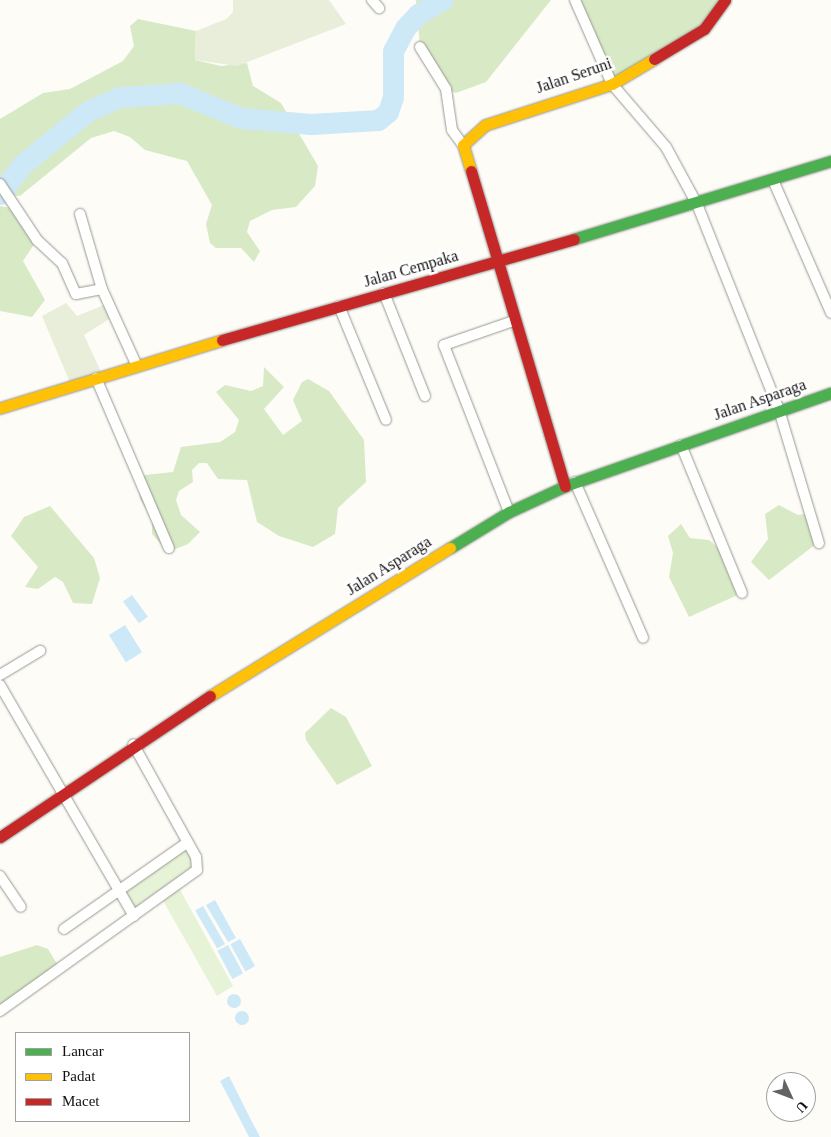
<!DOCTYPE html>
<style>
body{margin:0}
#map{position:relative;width:831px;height:1137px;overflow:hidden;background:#fdfcf7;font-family:Georgia,serif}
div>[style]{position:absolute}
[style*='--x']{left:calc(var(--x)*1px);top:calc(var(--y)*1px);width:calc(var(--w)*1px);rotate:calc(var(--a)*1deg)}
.green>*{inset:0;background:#e7f3d7}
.forest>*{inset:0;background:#d8eac5}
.cemetery>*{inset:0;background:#e9eedb}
.water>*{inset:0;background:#cde8f7;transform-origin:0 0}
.round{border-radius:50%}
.river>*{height:21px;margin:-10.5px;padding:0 10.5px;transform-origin:10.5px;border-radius:10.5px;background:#cde8f7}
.roads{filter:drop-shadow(0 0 1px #979795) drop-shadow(0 0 1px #979795)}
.street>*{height:10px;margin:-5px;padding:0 5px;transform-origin:5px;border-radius:5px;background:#fffffe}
.fast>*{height:11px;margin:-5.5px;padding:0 5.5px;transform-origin:5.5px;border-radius:5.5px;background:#4caf50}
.slow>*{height:11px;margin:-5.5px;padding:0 5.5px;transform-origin:5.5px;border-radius:5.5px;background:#ffc107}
.jam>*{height:11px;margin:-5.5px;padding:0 5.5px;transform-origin:5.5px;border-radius:5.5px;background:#c62828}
span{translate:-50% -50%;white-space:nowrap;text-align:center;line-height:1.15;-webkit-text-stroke:5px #fff;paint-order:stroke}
.street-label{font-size:16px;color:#111}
.legend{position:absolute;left:15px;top:1032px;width:175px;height:90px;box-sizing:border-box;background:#fff;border:1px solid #a0a0a0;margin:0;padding:6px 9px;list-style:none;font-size:15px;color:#111}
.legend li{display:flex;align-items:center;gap:10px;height:25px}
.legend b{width:25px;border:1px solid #a0a0a0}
.north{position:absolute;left:766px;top:1072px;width:50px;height:50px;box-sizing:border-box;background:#fff;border:1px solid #a0a0a0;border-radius:50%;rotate:133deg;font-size:14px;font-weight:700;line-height:20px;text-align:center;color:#111}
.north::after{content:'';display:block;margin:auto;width:18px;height:22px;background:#646362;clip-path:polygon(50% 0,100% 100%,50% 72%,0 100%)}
</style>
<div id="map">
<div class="green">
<div style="clip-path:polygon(187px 843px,198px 864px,178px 886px,233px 986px,217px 996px,161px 897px,134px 916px,119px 891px)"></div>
</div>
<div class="forest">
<div style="clip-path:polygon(416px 0,551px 0,486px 82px,456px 93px,446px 89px,420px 47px)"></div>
<div style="clip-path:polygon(569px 0,725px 0,711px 21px,612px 84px,594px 29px)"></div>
<div style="clip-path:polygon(138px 19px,196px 31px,195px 60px,221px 66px,247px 63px,253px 86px,281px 103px,318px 166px,315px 186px,296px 207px,272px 210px,250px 221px,247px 232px,260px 251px,254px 262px,241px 248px,216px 248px,210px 243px,206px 224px,212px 205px,187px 161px,145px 150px,130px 137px,114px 131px,91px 138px,20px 196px,9px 195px,0 184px,0 119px,43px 93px,70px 89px,123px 61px,134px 46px,130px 26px)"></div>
<div style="clip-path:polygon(0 206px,11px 208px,37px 240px,23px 261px,45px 300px,32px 317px,0 311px)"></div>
<div style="clip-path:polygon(264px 367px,284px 387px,264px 409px,283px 435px,302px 421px,293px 400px,302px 382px,308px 379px,329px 391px,364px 440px,366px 482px,338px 508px,335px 534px,313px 547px,279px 536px,257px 522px,247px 480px,218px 479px,207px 463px,199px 463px,192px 470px,193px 482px,179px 491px,176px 500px,181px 515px,200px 532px,188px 544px,168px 552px,152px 534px,152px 519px,140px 499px,138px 485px,145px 475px,173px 472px,181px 447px,220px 442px,235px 432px,239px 420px,216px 392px,225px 385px,251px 391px,263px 386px)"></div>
<div style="clip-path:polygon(779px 505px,798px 515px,812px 513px,816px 544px,769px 580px,751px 562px,768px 539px,765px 514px)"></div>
<div style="clip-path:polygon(50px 506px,94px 558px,100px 578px,92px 604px,73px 603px,63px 582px,55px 577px,38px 589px,25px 587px,38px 567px,11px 536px,24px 517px)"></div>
<div style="clip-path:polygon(681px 524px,690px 538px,709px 540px,721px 550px,742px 593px,689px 617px,669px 577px,673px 553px,668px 536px)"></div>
<div style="clip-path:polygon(331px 708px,346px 717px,372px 766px,337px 785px,306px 740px,305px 733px)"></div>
<div style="clip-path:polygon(37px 945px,48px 949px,60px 969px,0 1011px,0 957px)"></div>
</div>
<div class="cemetery">
<div style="clip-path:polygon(233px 0,329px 0,346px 24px,237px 66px,195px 60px,196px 31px,226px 19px,233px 12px)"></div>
<div style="clip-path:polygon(66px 303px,77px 316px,109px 303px,114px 316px,84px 335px,103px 376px,71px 385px,42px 316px)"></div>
</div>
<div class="water">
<div style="left:132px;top:595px;width:27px;height:11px;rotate:54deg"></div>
<div style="left:125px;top:625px;width:32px;height:19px;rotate:58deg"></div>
<div style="clip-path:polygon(215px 900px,236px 938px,228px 942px,206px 905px)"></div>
<div style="left:203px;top:906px;width:44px;height:9px;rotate:60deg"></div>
<div style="left:240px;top:939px;width:31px;height:11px;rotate:61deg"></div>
<div style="left:228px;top:945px;width:32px;height:12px;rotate:62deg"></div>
<div class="round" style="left:227px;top:994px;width:14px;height:14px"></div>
<div class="round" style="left:235px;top:1011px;width:14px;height:14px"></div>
<div style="clip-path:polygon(229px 1076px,250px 1118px,260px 1137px,249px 1137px,231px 1102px,220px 1081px)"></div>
</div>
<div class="river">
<div style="--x:0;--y:194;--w:38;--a:-53"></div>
<div style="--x:23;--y:164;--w:84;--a:-39.2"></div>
<div style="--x:88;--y:111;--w:35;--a:-24"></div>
<div style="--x:120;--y:97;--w:60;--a:-3.8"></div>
<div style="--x:180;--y:93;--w:66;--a:22.3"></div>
<div style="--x:241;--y:118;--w:70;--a:4.9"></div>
<div style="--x:311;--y:124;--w:67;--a:-3.4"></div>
<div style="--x:378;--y:120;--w:13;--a:-39"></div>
<div style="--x:388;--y:112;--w:16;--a:-72"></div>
<div style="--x:393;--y:97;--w:46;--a:-90"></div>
<div style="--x:393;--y:51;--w:26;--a:-62"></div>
<div style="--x:405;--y:28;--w:19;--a:-47"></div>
<div style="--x:418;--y:14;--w:28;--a:-30"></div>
</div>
<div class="roads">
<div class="street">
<div style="--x:372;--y:0;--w:11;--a:49"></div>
<div style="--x:575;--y:0;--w:92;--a:66.2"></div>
<div style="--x:612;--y:84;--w:83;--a:49.4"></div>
<div style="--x:666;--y:147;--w:65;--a:61.5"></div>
<div style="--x:697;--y:204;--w:222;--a:68.3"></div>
<div style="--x:779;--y:410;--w:139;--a:73.3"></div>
<div style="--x:420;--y:47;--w:49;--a:58.2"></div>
<div style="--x:446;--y:89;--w:41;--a:81.7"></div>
<div style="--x:452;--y:130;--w:19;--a:54"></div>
<div style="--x:773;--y:180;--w:145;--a:66.4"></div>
<div style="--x:0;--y:184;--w:67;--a:56.5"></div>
<div style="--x:37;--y:240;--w:34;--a:43"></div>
<div style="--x:62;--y:263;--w:34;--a:66"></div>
<div style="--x:76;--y:294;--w:26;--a:-11"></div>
<div style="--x:80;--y:214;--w:78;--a:73.7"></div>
<div style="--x:102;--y:289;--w:85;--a:65.6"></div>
<div style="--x:384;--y:293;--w:111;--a:68.3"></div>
<div style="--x:339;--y:306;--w:123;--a:67.6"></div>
<div style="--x:96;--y:378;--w:185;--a:66.8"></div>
<div style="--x:681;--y:445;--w:160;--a:67.6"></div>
<div style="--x:575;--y:482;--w:170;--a:66.4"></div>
<div style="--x:509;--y:512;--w:179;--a:-111.3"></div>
<div style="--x:444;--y:345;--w:76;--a:-19.1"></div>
<div style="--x:0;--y:675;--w:47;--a:-31"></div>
<div style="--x:0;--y:685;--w:267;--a:59.9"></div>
<div style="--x:0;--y:876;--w:37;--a:56"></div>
<div style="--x:64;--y:929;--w:150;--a:-35"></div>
<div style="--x:0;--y:1011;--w:242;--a:-35.6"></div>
<div style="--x:197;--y:870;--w:13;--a:-94"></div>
<div style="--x:196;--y:857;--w:129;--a:-119.1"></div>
</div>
<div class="fast">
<div style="--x:574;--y:239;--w:269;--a:-16.9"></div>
<div style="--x:450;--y:548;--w:69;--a:-31.4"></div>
<div style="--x:509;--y:512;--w:62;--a:-24.9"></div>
<div style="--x:565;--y:486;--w:282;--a:-19.3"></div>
</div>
<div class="slow">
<div style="--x:471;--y:171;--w:27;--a:-107"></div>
<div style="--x:463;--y:145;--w:30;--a:-42"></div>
<div style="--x:485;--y:125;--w:133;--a:-17.9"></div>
<div style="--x:612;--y:84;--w:49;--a:-30.8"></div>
<div style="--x:0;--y:408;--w:232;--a:-17"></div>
<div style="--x:210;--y:696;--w:282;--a:-31.7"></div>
</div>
<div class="jam">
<div style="--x:654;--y:59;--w:58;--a:-31"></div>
<div style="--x:704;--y:29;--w:36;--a:-54"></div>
<div style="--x:471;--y:171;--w:329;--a:73.4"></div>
<div style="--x:222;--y:340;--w:366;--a:-16"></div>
<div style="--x:0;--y:837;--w:253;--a:-33.9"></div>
</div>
</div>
<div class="street-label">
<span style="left:574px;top:76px;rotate:-19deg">Jalan Seruni</span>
<span style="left:411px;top:269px;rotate:-16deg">Jalan Cempaka</span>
<span style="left:760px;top:400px;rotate:-19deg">Jalan Asparaga</span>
<span style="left:389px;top:566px;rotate:-32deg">Jalan Asparaga</span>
</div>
<ul class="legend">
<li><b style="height:6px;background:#4caf50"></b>Lancar</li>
<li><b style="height:6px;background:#ffc107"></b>Padat</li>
<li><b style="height:6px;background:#c62828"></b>Macet</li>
</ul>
<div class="north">U</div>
</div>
